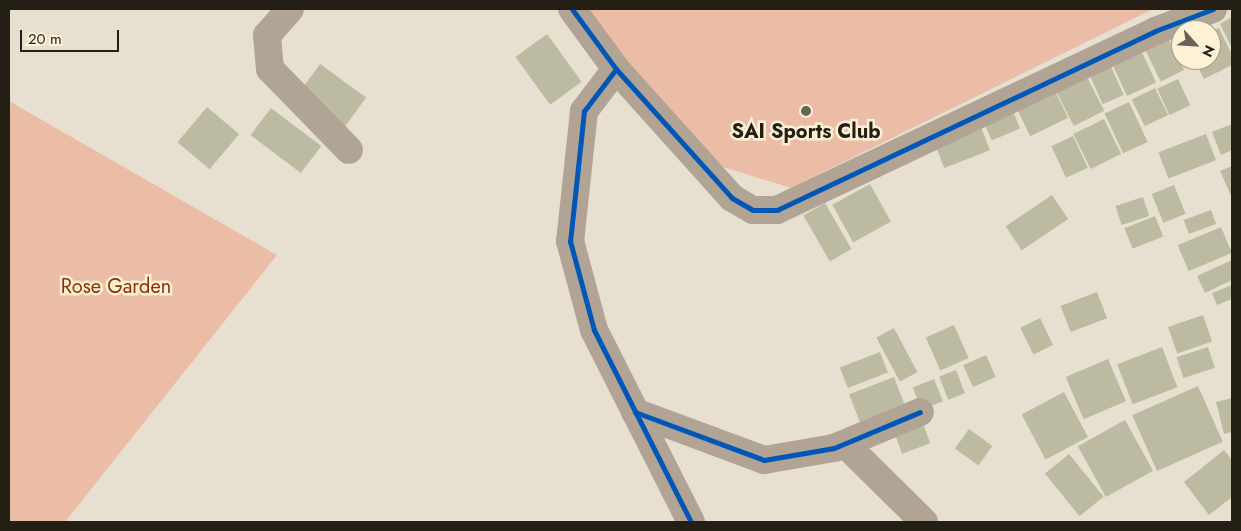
<!DOCTYPE html>
<style>
body{margin:0}
#map{position:relative;width:1241px;height:531px;overflow:hidden;background:#e7e0d0;font-family:Jost,sans-serif}
div>[style]{position:absolute}
[style*='--x']{left:calc(var(--x)*1px);top:calc(var(--y)*1px);width:calc(var(--w)*1px);rotate:calc(var(--a)*1deg)}
.green>*{inset:0;background:#ecbda6}
.building>*{inset:0;background:#bdbaa2;transform-origin:0 0}
.minor>*{height:28px;margin:-14px;padding:0 14px;transform-origin:14px;border-radius:14px;background:#b1a495}
.cycleway>*{height:5px;margin:-2.5px;padding:0 2.5px;transform-origin:2.5px;border-radius:2.5px;background:#0057b8}
.dots>*{width:14px;height:14px;translate:-50% -50%;box-sizing:border-box;border:2px solid #fef1d4;border-radius:50%}
span{translate:-50% -50%;white-space:nowrap;text-align:center;line-height:1.15;-webkit-text-stroke:5px #fef1d4;paint-order:stroke}
.poi-label{font-size:20px;color:#231f14;font-weight:700}
.park-label{font-size:20px;color:#8d2f00}
.frame{position:absolute;inset:0;border:10px solid #231f14;pointer-events:none}
.north{position:absolute;left:1171px;top:20px;width:50px;height:50px;box-sizing:border-box;background:#fef1d4;border:1px solid #a69d87;border-radius:50%;rotate:116deg;font-size:14px;font-weight:700;line-height:20px;text-align:center;color:#231f14}
.north::after{content:'';display:block;margin:auto;width:18px;height:22px;background:#686356;clip-path:polygon(50% 0,100% 100%,50% 72%,0 100%)}
.scale{position:absolute;left:20px;top:30px;width:99px;height:22px;box-sizing:border-box;border:2px solid #231f14;border-top:0;padding-left:6px;font-size:15px;line-height:18px;white-space:nowrap;color:#231f14;-webkit-text-stroke:4px #fef1d4;paint-order:stroke}
</style>
<div id="map">
<div class="green">
<div style="clip-path:polygon(561px 9px,1153px 9px,791px 188px,723px 167px)"></div>
<div style="clip-path:polygon(9px 101px,277px 255px,65px 522px,9px 522px)"></div>
</div>
<div class="building">
<div style="clip-path:polygon(1232px 17px,1232px 48px,1220px 24px)"></div>
<div style="clip-path:polygon(1219px 28px,1232px 55px,1232px 65px,1204px 79px,1194px 60px,1211px 60px,1211px 32px)"></div>
<div style="left:547px;top:34px;width:59px;height:39px;rotate:54deg"></div>
<div style="left:1167px;top:35px;width:39px;height:26px;rotate:64deg"></div>
<div style="left:1140px;top:48px;width:38px;height:32px;rotate:65deg"></div>
<div style="left:1109px;top:62px;width:36px;height:23px;rotate:66deg"></div>
<div style="left:320px;top:64px;width:57px;height:36px;rotate:36deg"></div>
<div style="left:1086px;top:75px;width:40px;height:34px;rotate:63deg"></div>
<div style="left:1178px;top:79px;width:29px;height:23px;rotate:65deg"></div>
<div style="left:1155px;top:88px;width:30px;height:26px;rotate:64deg"></div>
<div style="left:1054px;top:89px;width:32px;height:42px;rotate:64deg"></div>
<div style="left:1129px;top:102px;width:44px;height:27px;rotate:65deg"></div>
<div style="left:207px;top:107px;width:42px;height:46px;rotate:40deg"></div>
<div style="left:271px;top:108px;width:63px;height:34px;rotate:37deg"></div>
<div style="left:1012px;top:109px;width:21px;height:31px;rotate:67deg"></div>
<div style="left:1104px;top:119px;width:39px;height:34px;rotate:64deg"></div>
<div style="clip-path:polygon(1232px 124px,1232px 150px,1221px 155px,1212px 132px)"></div>
<div style="left:981px;top:127px;width:25px;height:49px;rotate:69deg"></div>
<div style="left:1206px;top:134px;width:28px;height:51px;rotate:69deg"></div>
<div style="left:1073px;top:136px;width:35px;height:24px;rotate:65deg"></div>
<div style="clip-path:polygon(1232px 166px,1232px 198px,1220px 171px)"></div>
<div style="left:870px;top:184px;width:43px;height:43px;rotate:61deg"></div>
<div style="left:1174px;top:185px;width:31px;height:24px;rotate:68deg"></div>
<div style="left:1052px;top:195px;width:29px;height:56px;rotate:56deg"></div>
<div style="left:1143px;top:197px;width:20px;height:29px;rotate:72deg"></div>
<div style="left:825px;top:203px;width:53px;height:25px;rotate:60deg"></div>
<div style="left:1211px;top:210px;width:15px;height:29px;rotate:70deg"></div>
<div style="left:1155px;top:216px;width:22px;height:33px;rotate:68deg"></div>
<div style="left:1221px;top:227px;width:28px;height:47px;rotate:67deg"></div>
<div style="clip-path:polygon(1232px 260px,1232px 280px,1205px 293px,1197px 276px)"></div>
<div style="clip-path:polygon(1232px 285px,1232px 299px,1217px 305px,1212px 293px)"></div>
<div style="left:1097px;top:292px;width:28px;height:39px;rotate:69deg"></div>
<div style="left:1203px;top:315px;width:28px;height:37px;rotate:71deg"></div>
<div style="left:1040px;top:318px;width:30px;height:22px;rotate:64deg"></div>
<div style="left:954px;top:325px;width:36px;height:31px;rotate:66deg"></div>
<div style="left:894px;top:328px;width:50px;height:20px;rotate:62deg"></div>
<div style="left:1162px;top:347px;width:43px;height:48px;rotate:69deg"></div>
<div style="left:1208px;top:347px;width:22px;height:33px;rotate:72deg"></div>
<div style="left:880px;top:352px;width:22px;height:43px;rotate:69deg"></div>
<div style="left:986px;top:355px;width:24px;height:25px;rotate:66deg"></div>
<div style="left:1108px;top:359px;width:46px;height:46px;rotate:67deg"></div>
<div style="left:956px;top:370px;width:25px;height:18px;rotate:69deg"></div>
<div style="left:894px;top:377px;width:40px;height:48px;rotate:69deg"></div>
<div style="left:934px;top:379px;width:24px;height:23px;rotate:68deg"></div>
<div style="left:1198px;top:386px;width:61px;height:72px;rotate:66deg"></div>
<div style="left:1064px;top:392px;width:51px;height:48px;rotate:62deg"></div>
<div style="clip-path:polygon(1232px 398px,1232px 432px,1224px 434px,1216px 402px)"></div>
<div style="left:921px;top:418px;width:27px;height:30px;rotate:70deg"></div>
<div style="left:1125px;top:420px;width:58px;height:54px;rotate:61deg"></div>
<div style="left:969px;top:429px;width:29px;height:24px;rotate:36deg"></div>
<div style="clip-path:polygon(1224px 450px,1232px 460px,1232px 497px,1209px 515px,1184px 482px)"></div>
<div style="left:1069px;top:454px;width:55px;height:31px;rotate:51deg"></div>
</div>
<div class="minor">
<div style="--x:290;--y:9;--w:35;--a:131"></div>
<div style="--x:267;--y:35;--w:34;--a:85"></div>
<div style="--x:270;--y:69;--w:113;--a:45.7"></div>
<div style="--x:572;--y:9;--w:74;--a:53.7"></div>
<div style="--x:616;--y:69;--w:173;--a:48"></div>
<div style="--x:732;--y:198;--w:24;--a:30"></div>
<div style="--x:753;--y:210;--w:24;--a:0"></div>
<div style="--x:777;--y:210;--w:418;--a:-25.3"></div>
<div style="--x:1155;--y:31;--w:62;--a:-20.8"></div>
<div style="--x:616;--y:69;--w:53;--a:127.3"></div>
<div style="--x:584;--y:111;--w:131;--a:96.1"></div>
<div style="--x:570;--y:241;--w:92;--a:74.9"></div>
<div style="--x:594;--y:330;--w:215;--a:63.2"></div>
<div style="--x:635;--y:412;--w:138;--a:20.4"></div>
<div style="--x:764;--y:460;--w:71;--a:-9.7"></div>
<div style="--x:834;--y:448;--w:93;--a:-22.7"></div>
<div style="--x:845;--y:444;--w:111;--a:44.6"></div>
</div>
<div class="cycleway">
<div style="--x:572;--y:9;--w:74;--a:53.7"></div>
<div style="--x:616;--y:69;--w:173;--a:48"></div>
<div style="--x:732;--y:198;--w:24;--a:30"></div>
<div style="--x:753;--y:210;--w:24;--a:0"></div>
<div style="--x:777;--y:210;--w:418;--a:-25.3"></div>
<div style="--x:1155;--y:31;--w:62;--a:-20.8"></div>
<div style="--x:616;--y:69;--w:53;--a:127.3"></div>
<div style="--x:584;--y:111;--w:131;--a:96.1"></div>
<div style="--x:570;--y:241;--w:92;--a:74.9"></div>
<div style="--x:594;--y:330;--w:215;--a:63.2"></div>
<div style="--x:635;--y:412;--w:138;--a:20.4"></div>
<div style="--x:764;--y:460;--w:71;--a:-9.7"></div>
<div style="--x:834;--y:448;--w:93;--a:-22.7"></div>
</div>
<div class="dots">
<div style="left:806px;top:111px;background:#686356"></div>
</div>
<div class="poi-label">
<span style="left:806px;top:131px">SAI Sports Club</span>
</div>
<div class="park-label">
<span style="left:116px;top:286px">Rose Garden</span>
</div>
<div class="frame"></div>
<div class="north">N</div>
<div class="scale">20 m</div>
</div>
